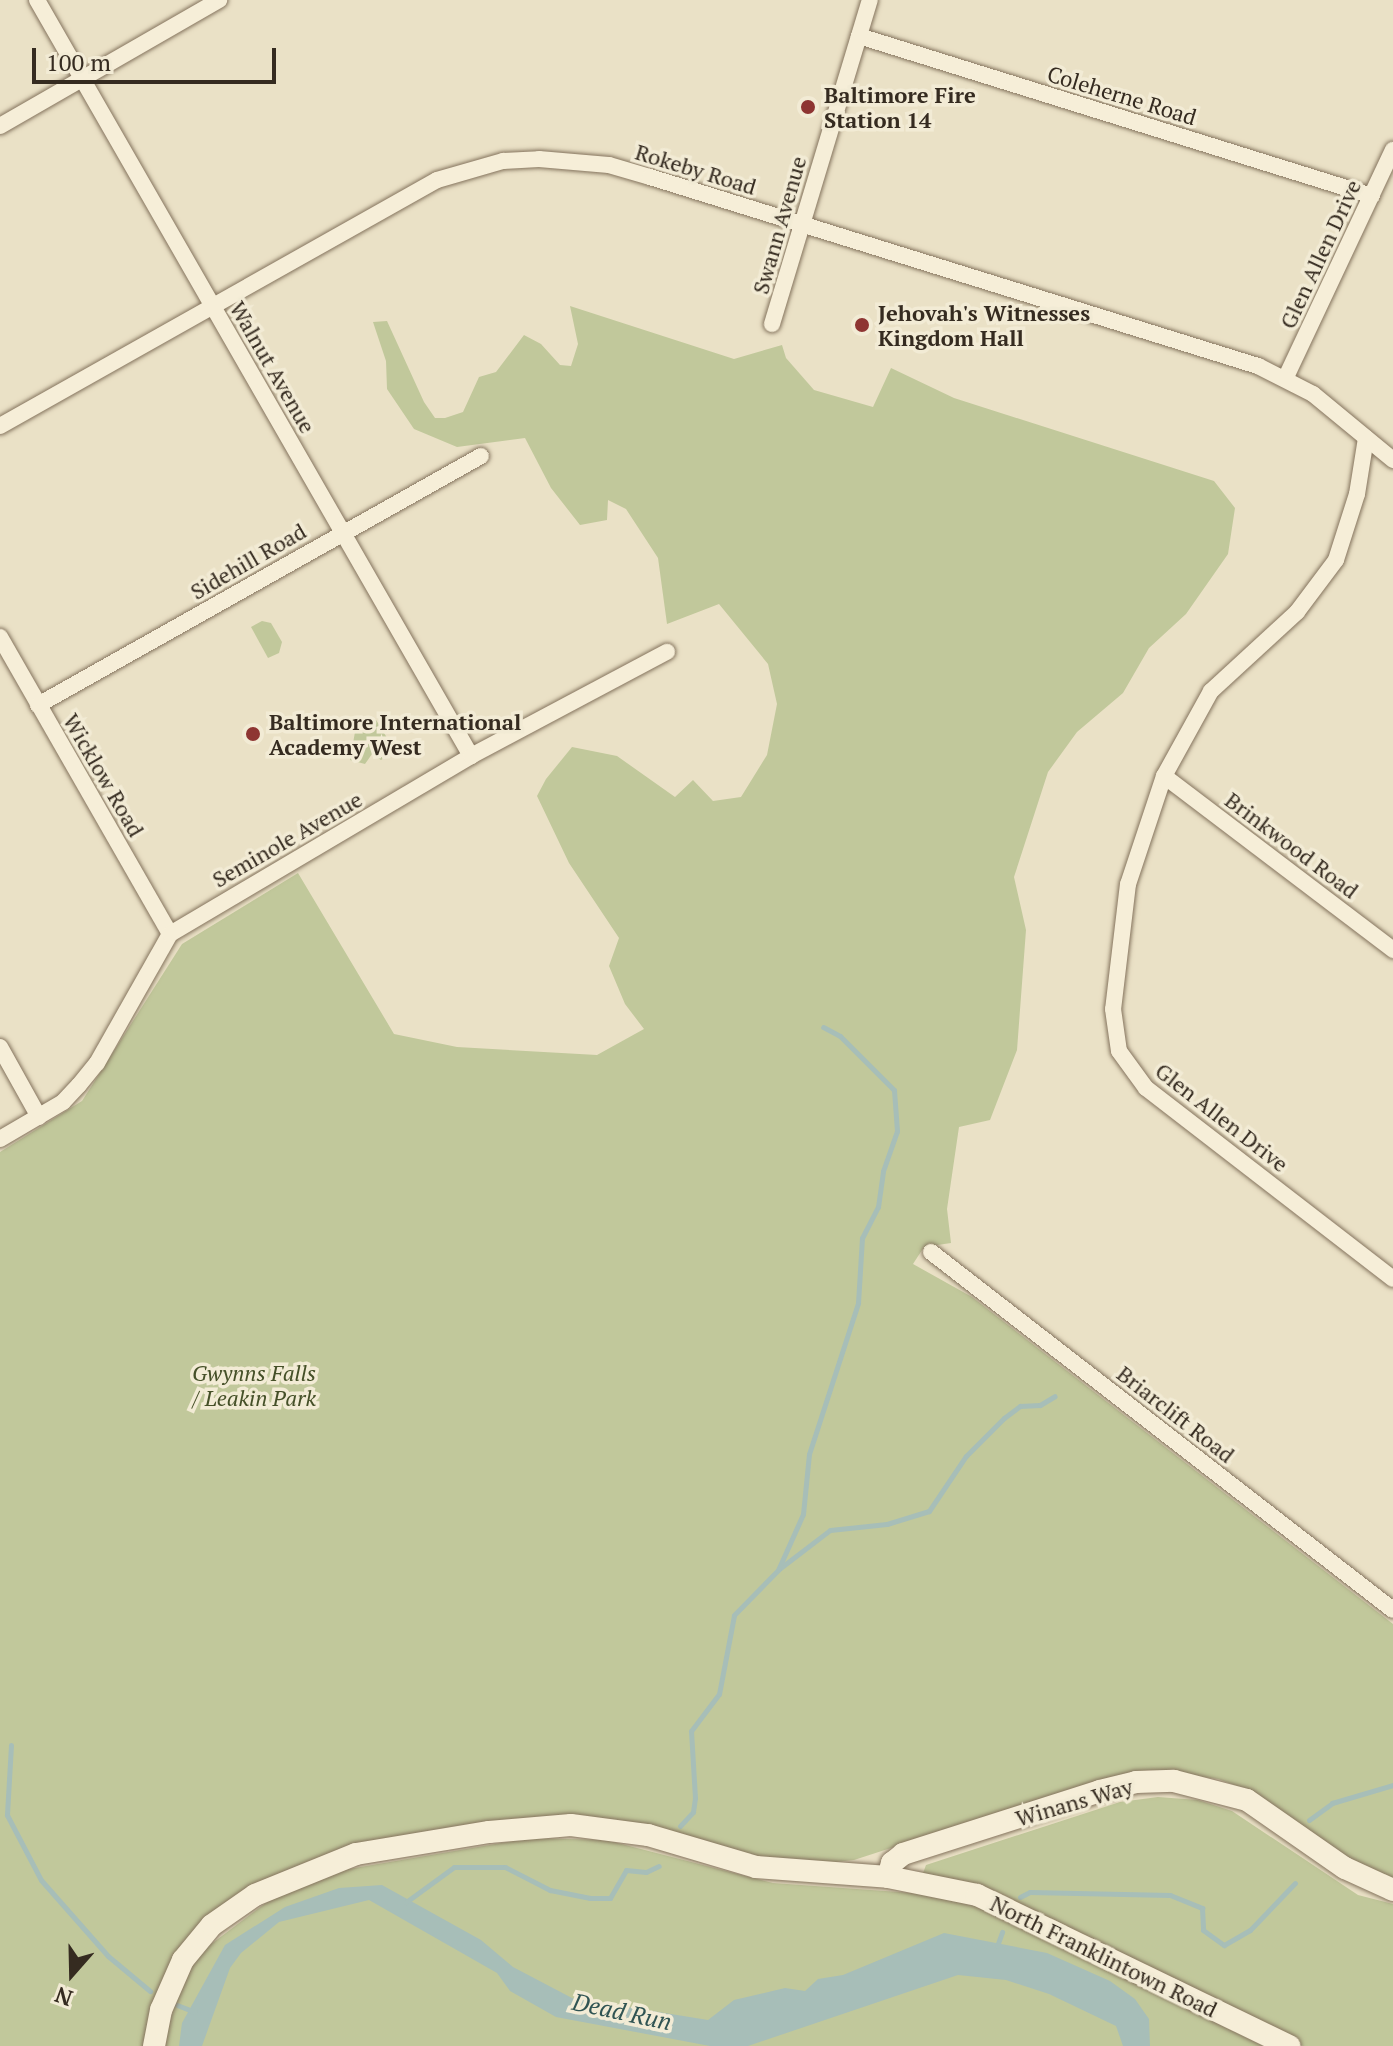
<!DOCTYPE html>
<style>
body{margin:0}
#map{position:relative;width:1393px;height:2046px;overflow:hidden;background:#eae1c6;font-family:"PT Serif",serif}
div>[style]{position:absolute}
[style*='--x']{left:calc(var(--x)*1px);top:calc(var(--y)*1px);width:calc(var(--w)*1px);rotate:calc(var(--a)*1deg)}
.green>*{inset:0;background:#c1c89b}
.water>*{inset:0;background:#a7beb8}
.stream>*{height:5px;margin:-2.5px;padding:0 2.5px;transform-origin:2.5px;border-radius:2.5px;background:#a7beb8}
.roads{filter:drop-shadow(0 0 2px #84735d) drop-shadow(0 0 2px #84735d)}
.street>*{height:16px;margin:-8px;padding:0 8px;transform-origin:8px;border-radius:8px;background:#f6eed8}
.secondary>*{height:22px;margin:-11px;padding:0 11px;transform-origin:11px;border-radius:11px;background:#f6eed8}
.dots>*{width:22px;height:22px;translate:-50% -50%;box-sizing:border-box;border:4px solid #f2ebd5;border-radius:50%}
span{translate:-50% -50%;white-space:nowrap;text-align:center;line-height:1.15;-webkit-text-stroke:7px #f2ebd5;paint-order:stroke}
.poi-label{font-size:22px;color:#352b20;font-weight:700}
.left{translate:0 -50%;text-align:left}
.street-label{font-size:22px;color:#352b20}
.park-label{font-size:22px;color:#455028;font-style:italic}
.water-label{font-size:24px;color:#305453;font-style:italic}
.north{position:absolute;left:32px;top:1934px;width:80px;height:80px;-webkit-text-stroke:6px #f2ebd5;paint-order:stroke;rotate:200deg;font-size:22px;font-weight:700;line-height:32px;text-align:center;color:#352b20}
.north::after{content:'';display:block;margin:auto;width:28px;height:36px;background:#352b20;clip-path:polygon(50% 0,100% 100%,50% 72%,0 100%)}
.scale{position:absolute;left:32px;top:48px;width:244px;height:36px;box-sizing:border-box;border:4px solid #352b20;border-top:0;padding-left:10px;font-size:24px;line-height:28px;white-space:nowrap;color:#352b20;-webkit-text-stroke:6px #f2ebd5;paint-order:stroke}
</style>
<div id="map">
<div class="green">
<div style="clip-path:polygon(570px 306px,734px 359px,782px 345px,786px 358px,814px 390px,873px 407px,891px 368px,954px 398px,1214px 481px,1235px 508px,1228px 554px,1186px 614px,1149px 648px,1123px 693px,1077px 732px,1048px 772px,1014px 877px,1026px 930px,1017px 1050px,990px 1120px,959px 1127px,947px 1209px,951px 1243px,924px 1247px,913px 1264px,972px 1297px,1393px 1624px,1393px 1880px,1355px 1863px,1248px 1790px,1218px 1779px,1150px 1770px,1100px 1780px,854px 1860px,799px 1866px,603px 1820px,331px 1855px,198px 1929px,145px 2046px,0 2046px,0 1152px,82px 1101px,182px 944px,298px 873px,394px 1034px,457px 1047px,597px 1055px,644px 1029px,625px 1004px,609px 966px,619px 938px,569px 863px,537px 796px,546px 779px,572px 747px,617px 756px,675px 797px,693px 780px,713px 801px,741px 797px,767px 755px,777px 704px,768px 664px,719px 604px,667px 624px,658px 558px,626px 509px,608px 500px,607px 520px,580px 525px,551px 488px,525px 438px,457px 447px,414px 429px,387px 389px,386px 361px,373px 322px,387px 321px,424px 402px,435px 418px,445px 418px,463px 412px,479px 377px,496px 372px,524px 335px,541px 344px,560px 365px,571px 366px,578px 344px)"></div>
<div style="clip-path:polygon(262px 621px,271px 623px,282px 642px,279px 653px,268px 658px,251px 627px)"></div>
<div style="clip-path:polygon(376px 720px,389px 741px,388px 755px,381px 760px,372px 754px,365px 764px,350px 760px,355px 732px)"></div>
<div style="clip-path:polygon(1158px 1797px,1198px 1800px,1232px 1811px,1358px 1895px,1393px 1904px,1393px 2046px,1303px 2046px,1007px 1900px,922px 1876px,926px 1865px,1120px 1802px)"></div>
<div style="clip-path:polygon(530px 1838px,606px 1840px,773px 1883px,927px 1894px,982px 1908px,1263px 2046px,163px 2046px,180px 1986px,202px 1951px,271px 1899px,337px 1871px)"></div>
</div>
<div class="water">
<div style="clip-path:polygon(382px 1885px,481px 1940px,513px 1967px,572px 1998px,708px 2020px,734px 2000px,785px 1988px,805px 1991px,818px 1979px,843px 1975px,944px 1933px,1047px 1953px,1110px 1981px,1135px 1999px,1149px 2019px,1150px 2046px,1123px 2046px,1116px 2026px,1049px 1994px,1006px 1980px,958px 1975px,748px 2046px,710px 2046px,556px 2017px,510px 1991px,497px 1973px,369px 1900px,279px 1922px,241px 1953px,230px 1968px,202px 2046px,179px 2046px,182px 2023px,225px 1945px,285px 1907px,339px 1888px)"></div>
</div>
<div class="stream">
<div style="--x:779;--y:1569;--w:64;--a:-37.4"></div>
<div style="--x:830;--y:1530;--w:57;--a:-6"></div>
<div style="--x:887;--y:1524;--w:44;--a:-17.2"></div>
<div style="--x:929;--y:1511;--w:66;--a:-56.1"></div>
<div style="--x:966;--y:1456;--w:54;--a:-45"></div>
<div style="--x:1004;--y:1418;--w:20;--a:-37"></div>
<div style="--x:1020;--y:1406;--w:20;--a:-3"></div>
<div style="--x:1040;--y:1405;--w:17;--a:-31"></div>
<div style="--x:11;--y:1745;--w:70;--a:93.3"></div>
<div style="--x:7;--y:1815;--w:73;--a:62.4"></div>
<div style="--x:41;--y:1880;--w:101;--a:48.6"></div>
<div style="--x:108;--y:1956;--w:55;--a:39.8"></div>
<div style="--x:1309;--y:1820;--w:29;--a:-36"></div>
<div style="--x:1332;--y:1803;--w:64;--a:-16.4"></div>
<div style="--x:680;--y:1826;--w:19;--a:-47"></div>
<div style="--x:693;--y:1812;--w:14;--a:-82"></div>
<div style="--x:695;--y:1798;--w:67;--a:-93.4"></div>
<div style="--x:691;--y:1731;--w:46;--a:-52.9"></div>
<div style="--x:719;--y:1694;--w:80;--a:-79.2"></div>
<div style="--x:734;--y:1615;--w:63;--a:-45.6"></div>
<div style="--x:778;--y:1570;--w:61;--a:-65.9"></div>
<div style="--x:803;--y:1514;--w:60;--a:-84.3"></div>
<div style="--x:809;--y:1454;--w:159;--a:-72"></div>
<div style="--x:858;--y:1303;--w:65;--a:-86.5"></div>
<div style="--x:862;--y:1238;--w:35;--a:-63"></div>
<div style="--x:878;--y:1207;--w:36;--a:-82"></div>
<div style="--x:883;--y:1171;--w:42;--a:-70.7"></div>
<div style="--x:897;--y:1131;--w:41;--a:-94.2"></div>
<div style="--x:894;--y:1090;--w:76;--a:-135"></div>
<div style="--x:840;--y:1036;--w:19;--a:-152"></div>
<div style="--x:1020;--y:1897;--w:11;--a:-27"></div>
<div style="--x:1030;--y:1892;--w:140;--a:1.2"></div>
<div style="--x:1170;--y:1895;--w:35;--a:22"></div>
<div style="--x:1202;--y:1908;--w:22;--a:87"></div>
<div style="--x:1203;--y:1930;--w:26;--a:36"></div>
<div style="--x:1224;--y:1945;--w:30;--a:-30"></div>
<div style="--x:1250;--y:1930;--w:65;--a:-46.2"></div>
<div style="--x:406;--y:1902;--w:59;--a:-36.1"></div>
<div style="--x:454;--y:1867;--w:51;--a:0"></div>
<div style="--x:505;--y:1867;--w:51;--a:27.1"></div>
<div style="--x:550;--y:1890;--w:41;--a:11.3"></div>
<div style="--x:590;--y:1898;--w:20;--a:0"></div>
<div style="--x:610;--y:1898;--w:32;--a:-60"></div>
<div style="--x:626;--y:1870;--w:20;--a:6"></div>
<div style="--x:646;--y:1872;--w:14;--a:-25"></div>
<div style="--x:997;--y:1946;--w:15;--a:-70"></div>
<div style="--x:177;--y:2005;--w:19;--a:21"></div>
</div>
<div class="roads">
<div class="street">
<div style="--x:37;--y:0;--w:872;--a:60.14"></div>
<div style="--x:859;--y:36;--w:537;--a:17.32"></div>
<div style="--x:0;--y:126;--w:253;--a:-29.9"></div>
<div style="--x:772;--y:324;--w:338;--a:-73.2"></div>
<div style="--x:1286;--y:377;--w:251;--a:-64.8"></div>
<div style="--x:0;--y:426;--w:501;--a:-29.38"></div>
<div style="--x:437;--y:180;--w:69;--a:-16.1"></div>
<div style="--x:503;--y:161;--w:36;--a:-3"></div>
<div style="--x:539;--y:159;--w:70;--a:4.9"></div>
<div style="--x:609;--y:165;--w:43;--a:16.3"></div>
<div style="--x:650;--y:177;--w:637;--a:17.27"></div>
<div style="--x:1258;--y:366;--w:62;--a:27"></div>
<div style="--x:1313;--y:394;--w:104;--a:39.5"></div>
<div style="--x:1366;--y:438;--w:57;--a:99.1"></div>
<div style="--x:1357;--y:494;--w:69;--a:107.7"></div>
<div style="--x:1336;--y:560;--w:65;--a:126.9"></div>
<div style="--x:1297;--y:612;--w:117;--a:137.4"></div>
<div style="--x:1211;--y:691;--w:97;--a:118.9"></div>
<div style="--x:1164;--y:776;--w:114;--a:108.4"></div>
<div style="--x:1128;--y:884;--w:126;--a:96.8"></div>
<div style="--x:1113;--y:1009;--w:42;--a:81.9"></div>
<div style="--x:1119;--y:1051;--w:46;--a:53.9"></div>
<div style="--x:1146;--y:1088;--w:312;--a:37.7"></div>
<div style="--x:0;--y:637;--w:342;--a:60.2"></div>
<div style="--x:38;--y:705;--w:508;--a:-29.34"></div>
<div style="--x:1164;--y:776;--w:288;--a:37.2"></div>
<div style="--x:0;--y:1047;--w:80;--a:60.9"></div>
<div style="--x:0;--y:1139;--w:73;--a:-30.4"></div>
<div style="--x:63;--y:1102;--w:23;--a:-47"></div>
<div style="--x:79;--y:1085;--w:28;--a:-51"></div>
<div style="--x:97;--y:1063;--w:148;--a:-60.5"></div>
<div style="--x:170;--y:934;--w:350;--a:-30.6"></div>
<div style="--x:471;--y:756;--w:222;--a:-28"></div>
<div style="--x:931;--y:1252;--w:584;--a:37.77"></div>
</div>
<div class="secondary">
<div style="--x:888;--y:1877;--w:15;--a:-74"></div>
<div style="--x:892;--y:1863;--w:14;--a:-39"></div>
<div style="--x:903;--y:1854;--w:207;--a:-17.7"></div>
<div style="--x:1100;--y:1791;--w:37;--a:-14"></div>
<div style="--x:1136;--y:1782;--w:38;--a:-2"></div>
<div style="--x:1174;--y:1781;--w:75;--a:14.6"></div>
<div style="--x:1247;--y:1800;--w:119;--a:34.8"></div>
<div style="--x:1345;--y:1868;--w:53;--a:24.6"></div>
<div style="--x:154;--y:2046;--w:37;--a:-79"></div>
<div style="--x:161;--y:2010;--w:55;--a:-66.3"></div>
<div style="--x:183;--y:1960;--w:45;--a:-50.4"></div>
<div style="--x:212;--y:1925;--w:52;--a:-34.9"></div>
<div style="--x:255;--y:1895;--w:109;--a:-22.1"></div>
<div style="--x:356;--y:1854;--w:135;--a:-9.4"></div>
<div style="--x:489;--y:1832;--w:82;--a:-4.9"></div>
<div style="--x:571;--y:1825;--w:78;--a:7.4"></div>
<div style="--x:648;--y:1835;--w:113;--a:16.5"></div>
<div style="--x:756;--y:1867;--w:132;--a:4.3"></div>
<div style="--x:888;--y:1877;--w:91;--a:11.4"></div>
<div style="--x:977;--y:1895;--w:347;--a:25.8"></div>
</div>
</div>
<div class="dots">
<div style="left:808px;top:107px;background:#8e3532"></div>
<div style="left:862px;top:325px;background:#8e3532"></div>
<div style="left:253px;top:734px;background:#8e3532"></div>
</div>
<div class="poi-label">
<span class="left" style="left:824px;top:107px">Baltimore Fire<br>Station 14</span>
<span class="left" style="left:878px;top:325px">Jehovah's Witnesses<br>Kingdom Hall</span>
<span class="left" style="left:269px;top:734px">Baltimore International<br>Academy West</span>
</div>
<div class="street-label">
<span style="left:1122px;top:95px;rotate:17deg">Coleherne Road</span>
<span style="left:696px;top:169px;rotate:17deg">Rokeby Road</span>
<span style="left:779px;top:225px;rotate:-74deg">Swann Avenue</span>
<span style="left:1320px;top:254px;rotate:-65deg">Glen Allen Drive</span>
<span style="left:273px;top:367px;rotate:60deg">Walnut Avenue</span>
<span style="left:248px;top:561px;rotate:-30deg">Sidehill Road</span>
<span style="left:104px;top:775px;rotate:60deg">Wicklow Road</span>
<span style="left:287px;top:839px;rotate:-30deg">Seminole Avenue</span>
<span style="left:1292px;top:845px;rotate:37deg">Brinkwood Road</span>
<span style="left:1222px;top:1117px;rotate:38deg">Glen Allen Drive</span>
<span style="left:1176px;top:1414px;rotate:38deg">Briarclift Road</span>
<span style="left:1074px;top:1802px;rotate:-16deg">Winans Way</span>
<span style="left:1104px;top:1956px;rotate:26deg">North Franklintown Road</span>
</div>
<div class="park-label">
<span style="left:254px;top:1385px">Gwynns Falls<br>/ Leakin Park</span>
</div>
<div class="water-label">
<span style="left:622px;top:2012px;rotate:12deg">Dead Run</span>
</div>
<div class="north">N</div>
<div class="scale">100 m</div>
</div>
